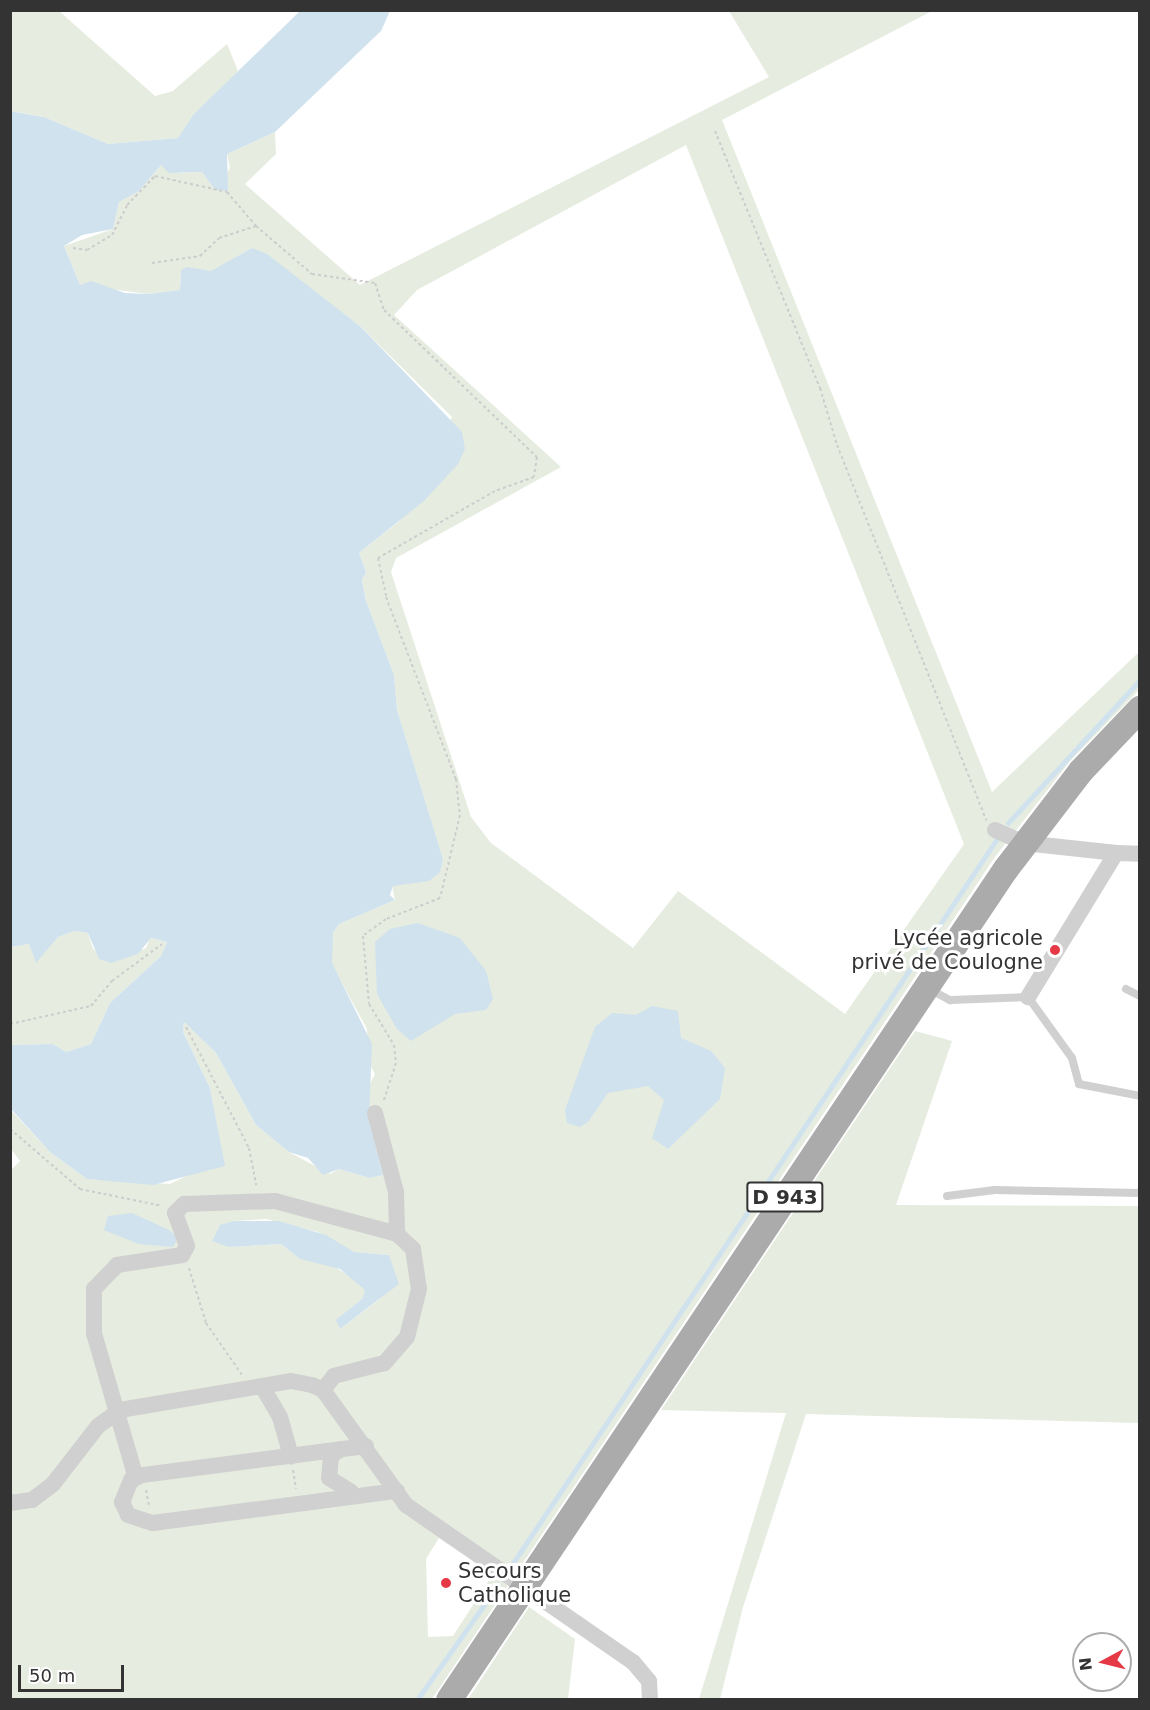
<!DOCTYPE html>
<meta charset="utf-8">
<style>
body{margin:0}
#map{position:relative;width:1150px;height:1710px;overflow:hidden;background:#fff;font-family:"DejaVu Sans",sans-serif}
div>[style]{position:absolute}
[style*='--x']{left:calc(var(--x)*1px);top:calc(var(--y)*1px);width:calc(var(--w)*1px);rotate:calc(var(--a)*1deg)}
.green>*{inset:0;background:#e6ecdf}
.water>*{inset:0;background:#cfe2ee}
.stream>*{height:4.5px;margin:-2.25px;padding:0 2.25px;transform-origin:2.25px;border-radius:2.25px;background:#cfe2ee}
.path>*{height:2px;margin-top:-1px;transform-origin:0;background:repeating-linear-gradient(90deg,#cdcdcd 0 3px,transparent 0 6px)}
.service>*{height:8px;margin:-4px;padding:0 4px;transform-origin:4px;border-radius:4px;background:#d0d0d0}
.minor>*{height:16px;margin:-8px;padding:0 8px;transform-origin:8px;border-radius:8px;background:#d0d0d0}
.primary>*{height:26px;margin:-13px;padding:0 13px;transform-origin:13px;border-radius:13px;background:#ababab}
.dots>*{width:16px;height:16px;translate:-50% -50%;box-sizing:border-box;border:3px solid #fff;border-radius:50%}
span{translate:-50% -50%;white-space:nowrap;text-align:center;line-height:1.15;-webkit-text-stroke:6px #fff;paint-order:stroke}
.shield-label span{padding:2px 4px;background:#fff;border:2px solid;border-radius:4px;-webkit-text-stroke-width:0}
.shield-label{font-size:20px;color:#333;font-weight:700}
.poi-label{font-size:21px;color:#333}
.right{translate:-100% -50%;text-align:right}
.left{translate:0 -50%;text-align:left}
.frame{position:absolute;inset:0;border:12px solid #333;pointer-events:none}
.north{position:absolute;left:1072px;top:1632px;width:60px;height:60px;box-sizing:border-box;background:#fff;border:2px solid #adadad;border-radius:50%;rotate:263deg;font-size:16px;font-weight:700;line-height:24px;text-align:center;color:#333}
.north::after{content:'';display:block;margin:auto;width:21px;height:27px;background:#e63946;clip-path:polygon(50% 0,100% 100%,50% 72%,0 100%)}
.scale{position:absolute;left:18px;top:1665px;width:106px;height:27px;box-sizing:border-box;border:3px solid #333;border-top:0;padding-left:8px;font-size:18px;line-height:21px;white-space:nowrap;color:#333;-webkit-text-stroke:4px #fff;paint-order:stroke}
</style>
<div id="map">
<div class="green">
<div style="clip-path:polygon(10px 11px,59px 11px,155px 96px,173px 91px,227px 44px,238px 71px,178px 138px,108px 144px,44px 117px,11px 111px)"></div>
<div style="clip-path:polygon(evenodd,729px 11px,932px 11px,722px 120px,992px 792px,1139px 652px,1139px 690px,1071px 760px,995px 857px,432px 1699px,11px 1699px,10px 1171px,20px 1161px,11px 1149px,10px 1109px,50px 1152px,87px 1179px,170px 1184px,223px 1158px,210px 1088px,183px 1032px,184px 1022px,216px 1053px,256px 1125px,289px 1152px,330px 1174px,339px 1169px,370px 1178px,383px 1175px,369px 1120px,368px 1088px,375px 1074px,368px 1061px,367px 1029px,331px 963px,333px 933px,339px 924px,395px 900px,392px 886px,443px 860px,397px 710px,394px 675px,366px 601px,362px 580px,366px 572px,359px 553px,401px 520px,452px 417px,361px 327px,252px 248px,212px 271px,181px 270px,180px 290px,148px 294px,80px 285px,64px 246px,113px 229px,119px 202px,139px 191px,161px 165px,178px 173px,202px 172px,215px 190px,230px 168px,227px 154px,275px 132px,276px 154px,245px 184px,360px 285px,769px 77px,729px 11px,686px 145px,964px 844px,845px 1014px,678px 891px,633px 948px,491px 843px,471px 817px,391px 572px,396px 558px,561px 467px,394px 315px,417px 290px,686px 145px,729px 11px,266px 1219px,318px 1232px,354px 1252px,389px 1255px,380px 1299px,340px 1329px,337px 1320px,363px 1298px,366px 1290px,356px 1280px,325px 1261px,300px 1259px,281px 1244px,229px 1247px,234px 1221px,266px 1219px,729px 11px,439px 1538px,493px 1574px,453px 1636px,428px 1637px,426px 1559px,439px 1538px)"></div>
<div style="clip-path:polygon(74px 931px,88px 933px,93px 949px,111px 962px,146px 948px,150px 938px,167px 942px,161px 956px,110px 1003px,91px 1044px,66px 1052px,53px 1044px,11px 1045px,11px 947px,29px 944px,36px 962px,58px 937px)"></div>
<div style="clip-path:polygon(915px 1031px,952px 1041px,896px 1205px,1139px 1206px,1139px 1423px,806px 1414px,743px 1607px,720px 1699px,699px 1699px,786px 1413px,661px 1410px)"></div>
<div style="clip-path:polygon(529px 1607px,575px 1639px,568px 1699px,468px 1699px)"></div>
</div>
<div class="water">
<div style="clip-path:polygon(300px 11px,390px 11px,381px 31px,275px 132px,227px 154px,228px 191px,215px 190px,202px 172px,169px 173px,161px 165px,139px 191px,119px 202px,113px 229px,82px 235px,64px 246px,80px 285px,91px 281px,125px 293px,148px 294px,180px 290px,181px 270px,187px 267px,211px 271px,252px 248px,267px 254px,361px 327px,462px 432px,465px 449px,458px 464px,424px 501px,359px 553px,366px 572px,362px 580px,366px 601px,394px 675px,397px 710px,443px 859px,440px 872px,429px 881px,393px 886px,390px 895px,395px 900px,339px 924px,333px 933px,332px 963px,372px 1044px,369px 1120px,383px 1175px,370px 1178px,339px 1169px,323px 1175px,308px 1158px,289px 1152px,256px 1125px,216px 1053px,184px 1022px,183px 1032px,210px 1088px,225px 1166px,153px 1185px,87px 1179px,50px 1152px,11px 1109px,11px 1045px,53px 1044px,66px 1052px,91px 1044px,110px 1003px,161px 956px,167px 942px,151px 938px,138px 954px,111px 963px,99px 959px,88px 933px,74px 931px,58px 937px,36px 963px,29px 944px,11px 947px,10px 111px,44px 117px,108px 144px,178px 138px,194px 114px)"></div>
<div style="clip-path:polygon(418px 923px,460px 938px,486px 971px,493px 999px,486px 1010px,455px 1014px,411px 1041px,397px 1029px,377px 994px,375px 942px,390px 929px)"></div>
<div style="clip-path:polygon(652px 1006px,678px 1011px,681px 1038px,711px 1051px,725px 1068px,720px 1099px,668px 1149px,652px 1138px,664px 1100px,648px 1086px,608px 1093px,588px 1122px,580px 1127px,567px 1123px,565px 1110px,595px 1027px,612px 1013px,636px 1015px)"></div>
<div style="clip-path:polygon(132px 1213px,169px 1230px,178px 1238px,173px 1247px,139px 1244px,104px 1230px,108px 1216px)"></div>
<div style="clip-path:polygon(234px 1221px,279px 1221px,326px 1235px,354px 1252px,389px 1255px,399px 1284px,340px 1329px,336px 1320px,363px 1298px,365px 1290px,340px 1269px,300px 1259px,281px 1244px,229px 1247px,212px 1241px,220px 1225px)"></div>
</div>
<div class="stream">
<div style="--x:1008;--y:823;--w:195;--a:-47.3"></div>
<div style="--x:513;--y:1563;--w:871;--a:-56.24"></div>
<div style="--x:417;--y:1700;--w:141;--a:-54.8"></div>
</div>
<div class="path">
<div style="--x:715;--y:131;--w:278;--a:67.8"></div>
<div style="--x:820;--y:388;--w:59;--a:73.4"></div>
<div style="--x:837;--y:445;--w:404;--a:68.3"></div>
<div style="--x:73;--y:248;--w:14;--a:8"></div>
<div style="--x:87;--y:250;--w:29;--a:-31"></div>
<div style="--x:112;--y:235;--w:34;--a:-63"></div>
<div style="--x:127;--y:205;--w:40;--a:-46"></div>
<div style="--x:155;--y:176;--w:74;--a:12.5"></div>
<div style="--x:227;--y:192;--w:45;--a:49.5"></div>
<div style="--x:152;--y:263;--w:49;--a:-8.3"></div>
<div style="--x:200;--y:256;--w:26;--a:-43"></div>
<div style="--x:219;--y:238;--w:39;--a:-18"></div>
<div style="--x:256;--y:226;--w:74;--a:40.6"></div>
<div style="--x:312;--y:274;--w:64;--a:8.1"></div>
<div style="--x:375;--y:283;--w:28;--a:72"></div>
<div style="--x:384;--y:310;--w:212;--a:43.9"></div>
<div style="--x:537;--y:457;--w:20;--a:99"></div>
<div style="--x:534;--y:477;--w:41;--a:160.3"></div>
<div style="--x:495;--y:491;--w:135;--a:150.2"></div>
<div style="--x:378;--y:558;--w:40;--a:78"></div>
<div style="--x:386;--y:597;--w:195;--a:69"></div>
<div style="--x:456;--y:779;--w:36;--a:84"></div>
<div style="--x:460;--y:815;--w:85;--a:103.5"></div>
<div style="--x:440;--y:898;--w:58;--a:158.7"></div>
<div style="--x:386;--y:919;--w:29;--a:144"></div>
<div style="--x:363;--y:936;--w:68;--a:85"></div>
<div style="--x:369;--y:1004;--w:48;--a:58.6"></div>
<div style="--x:394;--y:1045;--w:18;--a:84"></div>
<div style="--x:396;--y:1063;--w:40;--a:108"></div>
<div style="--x:10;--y:1024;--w:83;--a:-12.5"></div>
<div style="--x:91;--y:1006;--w:33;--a:-50"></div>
<div style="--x:112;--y:981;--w:62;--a:-36.5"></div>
<div style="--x:186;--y:1027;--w:136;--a:62.5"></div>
<div style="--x:249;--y:1148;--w:38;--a:79"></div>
<div style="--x:10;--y:1129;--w:92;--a:40.6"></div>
<div style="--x:80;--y:1189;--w:84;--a:11.7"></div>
<div style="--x:189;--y:1268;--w:58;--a:72.8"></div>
<div style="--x:206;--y:1323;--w:63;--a:55.3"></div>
<div style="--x:293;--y:1470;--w:19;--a:81"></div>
<div style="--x:146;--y:1490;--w:15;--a:79"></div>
</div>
<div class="service">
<div style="--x:929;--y:989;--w:24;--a:28"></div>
<div style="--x:950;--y:1000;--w:78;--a:-2.2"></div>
<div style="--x:1028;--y:997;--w:75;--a:54.2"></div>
<div style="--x:1072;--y:1058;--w:27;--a:75"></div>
<div style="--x:1079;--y:1084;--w:62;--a:11.1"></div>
<div style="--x:1126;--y:989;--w:16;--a:27"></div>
<div style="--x:947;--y:1196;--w:48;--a:-7.1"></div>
<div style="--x:995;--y:1190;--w:145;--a:1.2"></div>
</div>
<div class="minor">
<div style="--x:995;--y:830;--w:32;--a:24"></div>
<div style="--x:1024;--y:843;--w:93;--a:6.2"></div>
<div style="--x:1116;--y:853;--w:169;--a:121.4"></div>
<div style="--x:1116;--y:853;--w:24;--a:2"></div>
<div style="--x:375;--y:1113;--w:82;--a:75.1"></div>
<div style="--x:396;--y:1192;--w:42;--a:88.6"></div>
<div style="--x:262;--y:1386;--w:36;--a:60"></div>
<div style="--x:280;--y:1417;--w:41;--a:74.2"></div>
<div style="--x:366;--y:1446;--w:226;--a:172.6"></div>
<div style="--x:142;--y:1475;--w:12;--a:156"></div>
<div style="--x:131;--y:1480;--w:24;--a:112"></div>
<div style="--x:122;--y:1502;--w:14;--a:65"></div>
<div style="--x:128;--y:1515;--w:26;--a:18"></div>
<div style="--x:153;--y:1523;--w:246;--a:-7.5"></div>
<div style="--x:341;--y:1449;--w:12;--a:145"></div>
<div style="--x:331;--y:1456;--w:22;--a:95"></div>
<div style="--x:329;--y:1478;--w:26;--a:32"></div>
<div style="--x:136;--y:1478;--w:151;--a:-106.2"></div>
<div style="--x:94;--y:1333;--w:44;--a:-90"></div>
<div style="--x:94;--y:1289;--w:33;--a:-46"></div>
<div style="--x:117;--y:1265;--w:66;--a:-8.7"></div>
<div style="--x:182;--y:1255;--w:10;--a:-61"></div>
<div style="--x:187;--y:1246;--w:35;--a:-110"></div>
<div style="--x:175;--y:1213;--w:13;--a:-45"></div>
<div style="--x:184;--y:1204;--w:91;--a:-1.9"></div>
<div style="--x:275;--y:1201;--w:126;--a:15.1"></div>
<div style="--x:397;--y:1234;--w:22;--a:43"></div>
<div style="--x:413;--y:1249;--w:40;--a:81.5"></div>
<div style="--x:419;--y:1289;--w:49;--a:104"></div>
<div style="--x:407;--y:1337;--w:35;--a:131"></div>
<div style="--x:384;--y:1363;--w:52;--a:165.4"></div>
<div style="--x:334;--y:1376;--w:18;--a:128"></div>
<div style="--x:10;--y:1503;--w:22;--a:-8"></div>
<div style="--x:32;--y:1500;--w:26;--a:-37"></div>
<div style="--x:53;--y:1484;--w:73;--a:-52.2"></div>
<div style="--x:98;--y:1426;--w:27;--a:-36"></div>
<div style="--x:120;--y:1410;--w:173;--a:-9.6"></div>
<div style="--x:291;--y:1381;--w:21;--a:11"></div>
<div style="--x:312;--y:1385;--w:12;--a:24"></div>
<div style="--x:323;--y:1390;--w:142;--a:54.2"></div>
<div style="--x:406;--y:1505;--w:276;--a:34.7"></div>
<div style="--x:633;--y:1662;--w:25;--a:50"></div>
<div style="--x:649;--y:1681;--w:19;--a:87"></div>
</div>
<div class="primary">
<div style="--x:449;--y:1700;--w:1000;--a:-56.17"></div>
<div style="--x:1006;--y:869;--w:123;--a:-52.6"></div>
<div style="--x:1081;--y:771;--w:86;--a:-46.4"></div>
</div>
<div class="dots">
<div style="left:1055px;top:950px;background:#e63946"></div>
<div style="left:446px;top:1583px;background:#e63946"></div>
</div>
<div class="shield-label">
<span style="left:785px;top:1197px">D 943</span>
</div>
<div class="poi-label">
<span class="right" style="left:1043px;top:950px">Lycée agricole<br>privé de Coulogne</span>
<span class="left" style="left:458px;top:1583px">Secours<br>Catholique</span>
</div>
<div class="frame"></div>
<div class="north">N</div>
<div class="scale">50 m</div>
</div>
